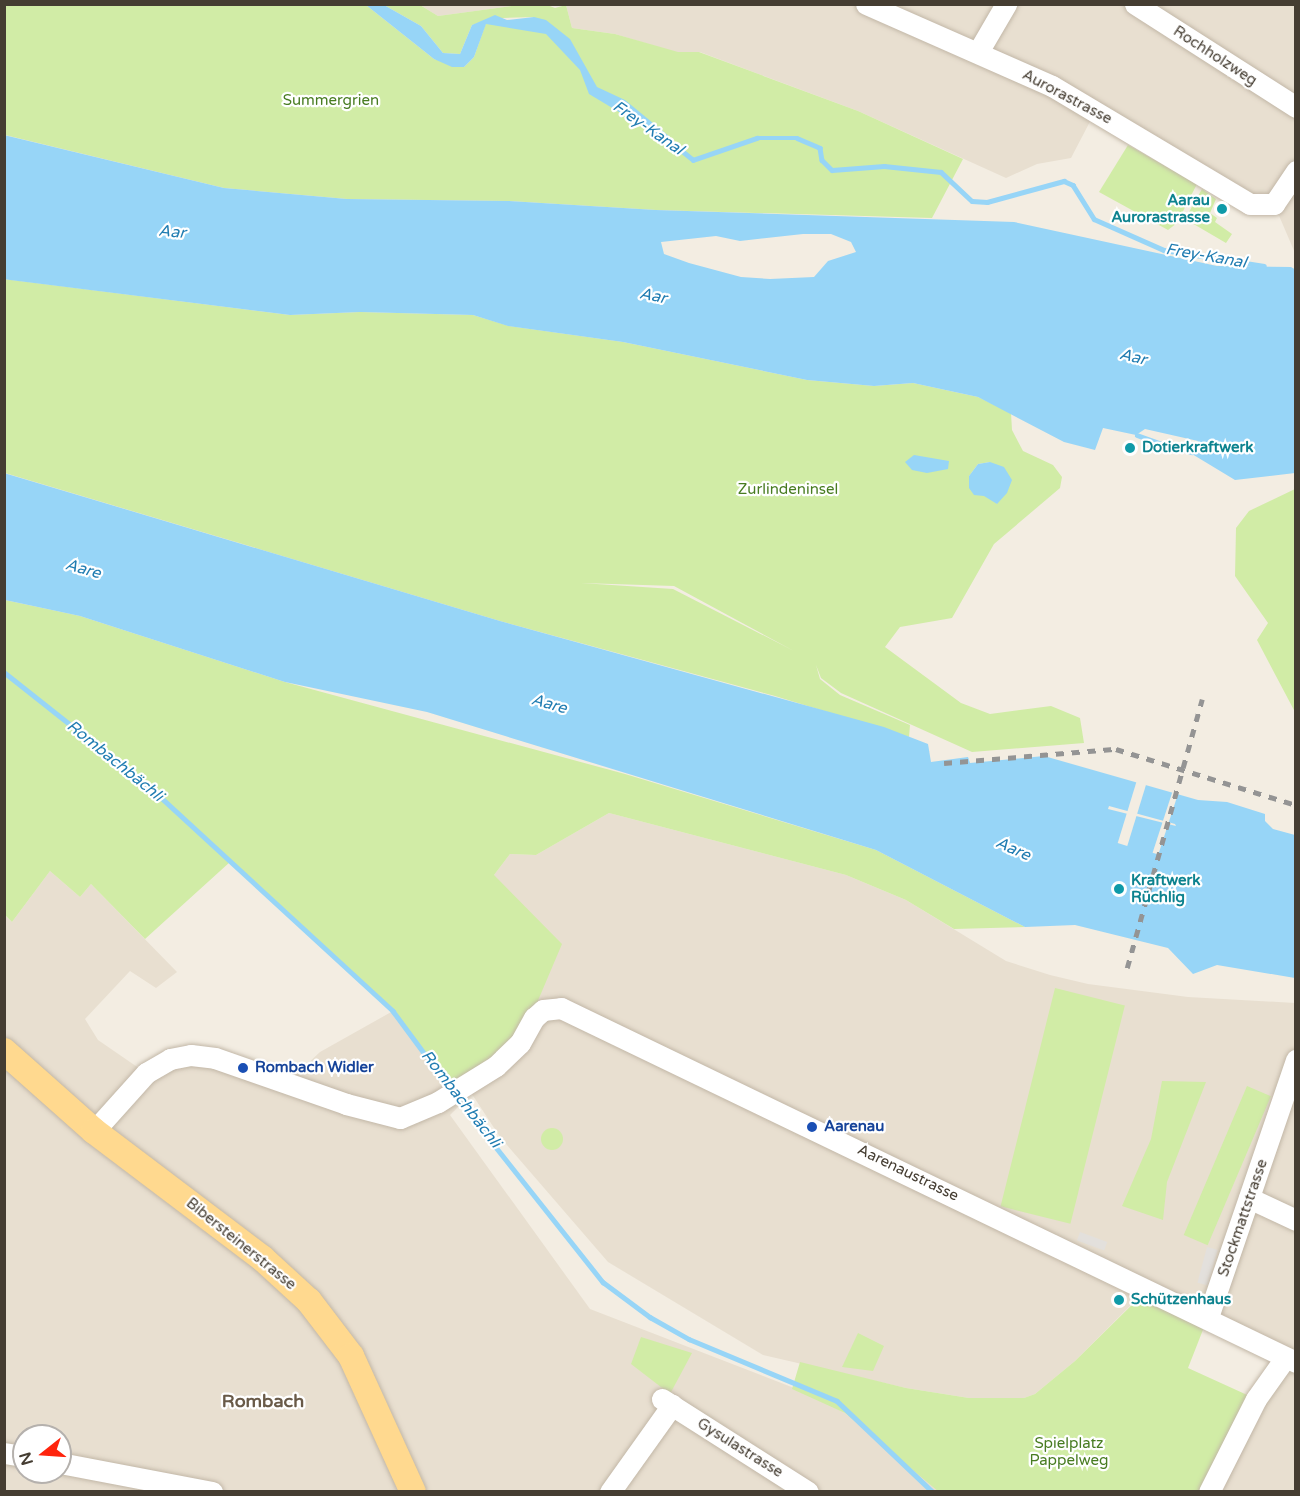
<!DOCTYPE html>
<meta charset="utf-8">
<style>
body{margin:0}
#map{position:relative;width:1300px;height:1496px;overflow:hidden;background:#f3ede2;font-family:"Varela Round",sans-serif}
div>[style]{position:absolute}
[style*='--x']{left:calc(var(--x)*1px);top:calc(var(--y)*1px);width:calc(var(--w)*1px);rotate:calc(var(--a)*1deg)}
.residential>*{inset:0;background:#e8dfd0}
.green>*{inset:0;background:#d1eca6;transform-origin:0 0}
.round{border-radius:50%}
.parking>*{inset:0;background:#e3e0dc;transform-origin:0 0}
.water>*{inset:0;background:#97d5f7}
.pier>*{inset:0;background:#f3ede2;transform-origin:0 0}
.stream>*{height:4.5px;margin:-2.25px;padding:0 2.25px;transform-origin:2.25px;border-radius:2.25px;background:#97d5f7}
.roads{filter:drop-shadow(0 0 2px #c2b7a7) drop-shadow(0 0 2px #c2b7a7)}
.minor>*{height:21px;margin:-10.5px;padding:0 10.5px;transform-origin:10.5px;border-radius:10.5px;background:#fff}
.major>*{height:26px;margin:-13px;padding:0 13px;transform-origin:13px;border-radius:13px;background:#ffd98f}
.rail>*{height:4.5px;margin-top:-2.25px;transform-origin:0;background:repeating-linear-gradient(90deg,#949494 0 8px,transparent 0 16px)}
.dots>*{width:16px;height:16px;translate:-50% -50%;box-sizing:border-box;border:3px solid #fff;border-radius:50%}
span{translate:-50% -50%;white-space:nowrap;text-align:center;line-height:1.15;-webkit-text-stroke:4.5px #fff;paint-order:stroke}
.street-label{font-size:15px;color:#453d32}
.park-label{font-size:15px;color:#487c21}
.culture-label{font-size:15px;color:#0d838f;font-weight:700}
.right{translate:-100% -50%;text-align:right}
.left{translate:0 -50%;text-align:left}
.transit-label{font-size:15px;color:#164399;font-weight:700}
.water-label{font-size:16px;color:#217db2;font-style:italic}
.quarter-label{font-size:18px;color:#695a48;font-weight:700}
.frame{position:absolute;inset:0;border:6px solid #453d32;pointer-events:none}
.north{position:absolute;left:12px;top:1424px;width:60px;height:60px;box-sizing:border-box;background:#fff;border:2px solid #b5b1ad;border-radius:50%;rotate:253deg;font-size:16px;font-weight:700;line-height:24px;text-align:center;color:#453d32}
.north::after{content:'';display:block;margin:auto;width:21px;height:27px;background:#ff240d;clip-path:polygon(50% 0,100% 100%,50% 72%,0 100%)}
</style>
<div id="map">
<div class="residential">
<div style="clip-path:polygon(420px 5px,519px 5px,438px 16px)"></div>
<div style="clip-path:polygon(566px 5px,1295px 5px,1295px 253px,1274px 204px,1268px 206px,1095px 112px,1071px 158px,1037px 164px,1006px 178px,858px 111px,700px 52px,678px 53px,615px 34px,572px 28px)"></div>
<div style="clip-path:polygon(609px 813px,846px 875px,906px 900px,1006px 961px,1050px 975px,1088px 984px,1188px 997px,1295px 1003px,1295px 1491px,1209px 1491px,1283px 1357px,1147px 1289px,1075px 1361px,1035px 1394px,1024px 1398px,969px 1398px,906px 1388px,763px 1355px,608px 1262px,500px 1137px,466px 1085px,494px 875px,510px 854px,536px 855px)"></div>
<div style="clip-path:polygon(evenodd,50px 871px,80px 897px,91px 884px,177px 972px,156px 988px,130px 971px,85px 1019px,98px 1040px,146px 1073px,170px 1059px,287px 1083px,320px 1052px,393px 1011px,462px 1103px,450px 1115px,590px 1309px,807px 1393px,845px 1413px,939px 1491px,5px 1491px,4px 915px,12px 922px,50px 871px,24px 1436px,60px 1436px,60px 1472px,24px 1472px,24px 1436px)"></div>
</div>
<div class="green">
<div style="clip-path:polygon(4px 5px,366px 5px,434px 59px,464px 67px,474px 57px,486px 23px,524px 28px,534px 17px,503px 18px,472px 25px,460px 54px,443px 53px,421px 26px,384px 5px,420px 5px,438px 16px,519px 5px,547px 5px,555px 8px,566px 5px,572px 28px,615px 34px,678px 52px,699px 52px,858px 111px,963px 159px,932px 218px,656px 210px,509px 201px,347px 199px,224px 188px,5px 135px)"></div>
<div style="clip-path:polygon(1128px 145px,1197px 184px,1177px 223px,1168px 230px,1099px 192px)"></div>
<div style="clip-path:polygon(1202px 189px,1216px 199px,1210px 213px,1217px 218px,1215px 222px,1232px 234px,1226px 243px,1185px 219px)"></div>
<div style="clip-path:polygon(evenodd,4px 279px,290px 315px,360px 312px,473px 315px,509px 326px,623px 342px,807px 380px,874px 386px,913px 383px,978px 397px,1011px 413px,1012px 430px,1023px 451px,1053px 465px,1062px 477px,1060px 488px,994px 544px,952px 618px,900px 627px,885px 647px,961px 703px,990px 714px,1051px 706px,1080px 718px,1084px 743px,972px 752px,841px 693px,821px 678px,816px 665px,820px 679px,840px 695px,910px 725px,909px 737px,775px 696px,500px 621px,5px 473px,4px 279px,990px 462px,997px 504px,969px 476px,978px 464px,990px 462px,4px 279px,581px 583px,674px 586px,794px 651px,673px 589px,581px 583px)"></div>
<div style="clip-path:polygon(1295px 489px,1295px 712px,1257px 640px,1268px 623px,1235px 576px,1236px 528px,1249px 511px)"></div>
<div style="clip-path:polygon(5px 600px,80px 616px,285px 682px,625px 774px,876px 850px,1025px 927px,954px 929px,906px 900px,846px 875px,609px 813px,536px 855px,510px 854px,494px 875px,562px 944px,520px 1043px,451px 1086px,393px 1011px,230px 862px,145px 939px,91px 884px,80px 897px,50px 871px,12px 922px,5px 915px)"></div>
<div style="left:1055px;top:988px;width:72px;height:225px;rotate:14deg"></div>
<div style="clip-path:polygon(1162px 1081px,1206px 1082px,1167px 1182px,1163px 1220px,1122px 1206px,1151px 1139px)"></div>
<div style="left:1247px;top:1086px;width:26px;height:162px;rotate:23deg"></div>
<div class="round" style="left:541px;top:1128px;width:22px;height:22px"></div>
<div style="clip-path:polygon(1148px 1289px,1208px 1317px,1188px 1368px,1256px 1399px,1209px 1491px,939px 1492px,845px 1413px,792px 1389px,800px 1362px,906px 1388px,969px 1398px,1024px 1398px,1035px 1394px,1075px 1361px)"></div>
<div style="clip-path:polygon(858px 1333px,884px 1346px,873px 1371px,842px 1367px)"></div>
<div style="clip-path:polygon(641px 1337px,692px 1353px,670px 1394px,631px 1364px)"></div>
</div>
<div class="parking">
<div style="left:1080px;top:1232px;width:29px;height:9px;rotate:20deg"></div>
<div style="left:1207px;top:1247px;width:11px;height:37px;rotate:15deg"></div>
</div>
<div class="water">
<div style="clip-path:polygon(366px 5px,384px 5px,421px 26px,443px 53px,460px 54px,472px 25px,495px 15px,507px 20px,534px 17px,546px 20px,570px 39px,597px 87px,625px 100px,670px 137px,669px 142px,589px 94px,580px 70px,546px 34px,486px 24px,474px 57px,464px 67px,452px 67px,434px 59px)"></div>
<div style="clip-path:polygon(evenodd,4px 135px,224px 188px,347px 199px,509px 201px,656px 210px,1014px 222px,1217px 266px,1291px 267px,1296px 270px,1295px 473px,1235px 480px,1192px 454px,1198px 441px,1145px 429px,1136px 435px,1103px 428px,1095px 450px,1064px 442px,978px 397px,913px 383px,874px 386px,807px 380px,623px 342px,508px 326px,473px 315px,360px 312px,290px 315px,10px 280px,4px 279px,4px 135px,803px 234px,831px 234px,851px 242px,856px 252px,828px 261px,814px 277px,770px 279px,741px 277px,689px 263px,664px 254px,661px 242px,716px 236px,740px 241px,803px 234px)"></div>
<div style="clip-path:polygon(914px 455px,949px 461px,948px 469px,927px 473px,912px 470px,905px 462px)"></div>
<div style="clip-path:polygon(990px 462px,1004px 467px,1012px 480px,1007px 493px,997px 504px,984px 496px,974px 495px,969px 488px,969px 476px,978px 464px)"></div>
<div style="clip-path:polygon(evenodd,4px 473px,500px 621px,884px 727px,928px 744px,931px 762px,968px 757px,970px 763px,1044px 756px,1198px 800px,1227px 802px,1265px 814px,1265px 821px,1273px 829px,1295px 835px,1295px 978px,1217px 965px,1193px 974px,1168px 948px,1075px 925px,1025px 927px,876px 850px,427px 712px,285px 682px,80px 616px,5px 600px,4px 473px,1109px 806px,1175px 824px,1176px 826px,1108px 809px,1109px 806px)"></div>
</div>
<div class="pier">
<div style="left:1137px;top:780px;width:10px;height:66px;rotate:17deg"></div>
<div style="left:1173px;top:790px;width:6px;height:66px;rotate:18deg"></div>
</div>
<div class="stream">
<div style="--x:665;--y:137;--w:36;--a:39"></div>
<div style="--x:693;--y:160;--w:68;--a:-19"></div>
<div style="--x:757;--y:138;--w:40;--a:0"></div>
<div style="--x:797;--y:138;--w:25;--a:23"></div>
<div style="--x:820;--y:148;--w:12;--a:81"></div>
<div style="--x:822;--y:160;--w:14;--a:45"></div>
<div style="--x:832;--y:170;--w:52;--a:-4.4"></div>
<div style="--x:884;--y:166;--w:57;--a:6"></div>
<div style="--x:941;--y:172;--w:42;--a:43.1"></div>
<div style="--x:972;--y:201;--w:15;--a:4"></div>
<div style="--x:987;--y:202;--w:80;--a:-15.3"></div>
<div style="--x:1064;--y:181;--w:10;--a:24"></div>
<div style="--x:1073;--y:185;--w:40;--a:58"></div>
<div style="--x:1094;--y:219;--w:77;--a:23.9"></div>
<div style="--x:1164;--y:250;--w:101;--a:9.1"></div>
<div style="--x:1137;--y:435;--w:30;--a:20"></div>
<div style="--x:1178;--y:448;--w:14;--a:17"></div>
<div style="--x:4;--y:672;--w:191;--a:38.4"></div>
<div style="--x:154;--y:791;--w:325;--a:42.6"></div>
<div style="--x:393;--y:1011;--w:96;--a:53.5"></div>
<div style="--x:457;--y:1098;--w:235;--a:51.6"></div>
<div style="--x:603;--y:1282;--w:59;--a:36.7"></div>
<div style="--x:650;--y:1317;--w:45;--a:29.4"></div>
<div style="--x:689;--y:1339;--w:160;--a:22.7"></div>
<div style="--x:837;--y:1401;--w:132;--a:43.5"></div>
</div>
<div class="roads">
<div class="minor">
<div style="--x:866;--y:4;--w:203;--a:23.8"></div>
<div style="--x:1052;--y:86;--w:230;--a:30.8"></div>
<div style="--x:1250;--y:204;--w:24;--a:0"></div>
<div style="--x:1274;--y:204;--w:40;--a:-56"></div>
<div style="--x:1135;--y:4;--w:191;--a:32.6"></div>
<div style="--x:978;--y:52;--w:56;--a:-59.7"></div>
<div style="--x:94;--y:1131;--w:78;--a:-48.1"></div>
<div style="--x:146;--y:1073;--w:28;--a:-30"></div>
<div style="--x:170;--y:1059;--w:21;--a:-11"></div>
<div style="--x:191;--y:1055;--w:24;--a:7"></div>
<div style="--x:215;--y:1058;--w:139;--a:19.3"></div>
<div style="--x:346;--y:1104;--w:56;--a:14.5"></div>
<div style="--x:400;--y:1118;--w:41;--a:-22.8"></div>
<div style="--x:438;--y:1102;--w:68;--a:-31.8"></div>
<div style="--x:496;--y:1066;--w:33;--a:-44"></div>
<div style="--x:520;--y:1043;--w:29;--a:-61"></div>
<div style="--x:534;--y:1018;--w:12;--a:-42"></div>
<div style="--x:543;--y:1010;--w:18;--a:-6"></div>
<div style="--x:561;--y:1008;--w:816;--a:25.72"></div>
<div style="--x:1249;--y:1198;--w:52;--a:25.1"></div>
<div style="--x:1208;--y:1317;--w:272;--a:-71.1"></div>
<div style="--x:662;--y:1399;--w:173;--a:32.5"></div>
<div style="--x:4;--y:1453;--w:20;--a:9"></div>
<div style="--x:60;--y:1463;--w:155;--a:10.8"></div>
<div style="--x:610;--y:1492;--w:107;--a:-54.5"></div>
<div style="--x:1209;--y:1492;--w:104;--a:-63.2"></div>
<div style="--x:1256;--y:1399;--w:50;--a:-54.7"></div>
</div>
<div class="major">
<div style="--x:4;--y:1051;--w:120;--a:41.6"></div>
<div style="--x:94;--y:1131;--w:211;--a:37.1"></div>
<div style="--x:262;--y:1258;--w:64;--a:42.5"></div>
<div style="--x:309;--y:1301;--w:69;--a:52.6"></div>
<div style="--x:351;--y:1356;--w:149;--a:65.5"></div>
</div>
</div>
<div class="rail">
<div style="--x:944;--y:763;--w:173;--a:-4.7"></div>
<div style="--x:1116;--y:749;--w:189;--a:17.3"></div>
<div style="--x:1127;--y:968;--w:279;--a:-74.4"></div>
</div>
<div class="dots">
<div style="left:1222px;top:209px;background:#0f9aa8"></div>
<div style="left:1130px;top:448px;background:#0f9aa8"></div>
<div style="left:1119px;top:889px;background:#0f9aa8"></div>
<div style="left:243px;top:1068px;background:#1a4fb4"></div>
<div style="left:812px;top:1127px;background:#1a4fb4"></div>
<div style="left:1119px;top:1300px;background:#0f9aa8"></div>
</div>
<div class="street-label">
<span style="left:1215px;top:56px;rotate:33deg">Rochholzweg</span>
<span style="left:1067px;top:97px;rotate:28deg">Aurorastrasse</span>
<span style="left:908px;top:1173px;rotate:26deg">Aarenaustrasse</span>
<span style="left:1243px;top:1218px;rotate:-71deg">Stockmattstrasse</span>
<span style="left:241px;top:1244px;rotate:39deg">Bibersteinerstrasse</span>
<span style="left:740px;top:1448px;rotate:32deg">Gysulastrasse</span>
</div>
<div class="park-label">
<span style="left:331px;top:101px">Summergrien</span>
<span style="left:788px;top:490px">Zurlindeninsel</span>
<span style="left:1069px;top:1452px">Spielplatz<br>Pappelweg</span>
</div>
<div class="culture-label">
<span class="right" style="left:1210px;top:209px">Aarau<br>Aurorastrasse</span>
<span class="left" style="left:1142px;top:448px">Dotierkraftwerk</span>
<span class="left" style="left:1131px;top:889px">Kraftwerk<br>Rüchlig</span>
<span class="left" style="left:1131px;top:1300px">Schützenhaus</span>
</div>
<div class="transit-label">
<span class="left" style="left:255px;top:1068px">Rombach Widler</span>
<span class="left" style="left:824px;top:1127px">Aarenau</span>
</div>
<div class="water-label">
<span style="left:648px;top:128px;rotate:35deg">Frey-Kanal</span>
<span style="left:172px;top:232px;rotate:5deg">Aar</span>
<span style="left:1206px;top:256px;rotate:10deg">Frey-Kanal</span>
<span style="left:653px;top:296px;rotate:12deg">Aar</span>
<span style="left:1133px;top:357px;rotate:14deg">Aar</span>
<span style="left:83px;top:569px;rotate:16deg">Aare</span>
<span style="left:549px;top:704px;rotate:16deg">Aare</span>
<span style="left:115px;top:761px;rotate:39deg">Rombachbächli</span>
<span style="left:1013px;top:849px;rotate:24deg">Aare</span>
<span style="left:461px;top:1099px;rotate:52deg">Rombachbächli</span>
</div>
<div class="quarter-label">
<span style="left:263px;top:1401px">Rombach</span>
</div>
<div class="frame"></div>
<div class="north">N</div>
</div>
